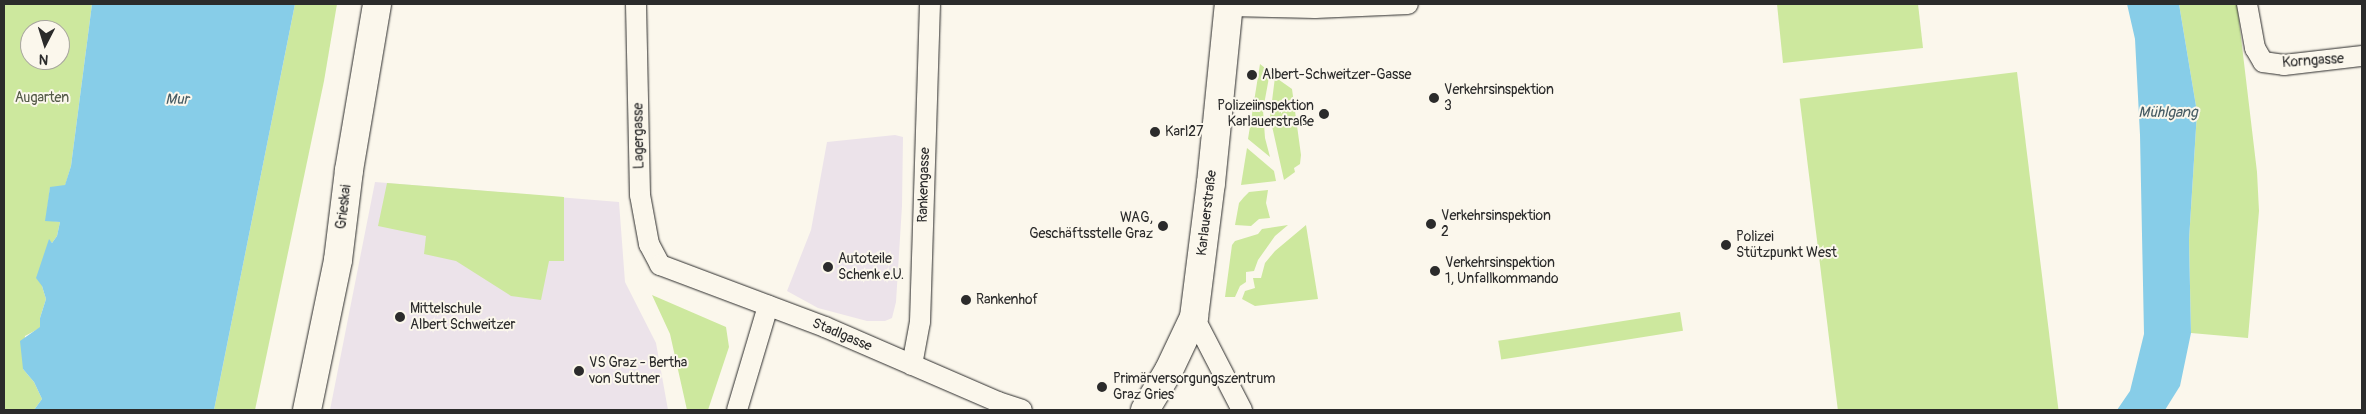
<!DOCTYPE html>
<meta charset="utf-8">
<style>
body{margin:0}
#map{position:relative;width:2366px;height:414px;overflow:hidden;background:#fbf7ec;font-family:Pangolin,sans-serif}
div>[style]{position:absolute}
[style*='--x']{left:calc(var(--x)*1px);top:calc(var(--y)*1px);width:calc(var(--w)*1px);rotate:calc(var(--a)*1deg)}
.built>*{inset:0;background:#ece3ea}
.green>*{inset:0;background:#cde89e;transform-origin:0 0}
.water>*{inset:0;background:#87cde8}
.roads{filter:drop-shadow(0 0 1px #2b2b2b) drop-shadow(0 0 1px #2b2b2b)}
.street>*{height:20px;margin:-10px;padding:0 10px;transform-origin:10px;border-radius:10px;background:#fbf7ec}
.secondary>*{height:28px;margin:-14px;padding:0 14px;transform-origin:14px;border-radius:14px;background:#fbf7ec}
.primary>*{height:28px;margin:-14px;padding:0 14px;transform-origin:14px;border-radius:14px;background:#fbf7ec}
.dots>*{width:14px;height:14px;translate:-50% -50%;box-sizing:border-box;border:2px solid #fbf7ec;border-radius:50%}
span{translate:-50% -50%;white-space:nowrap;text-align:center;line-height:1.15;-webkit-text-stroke:4px #fbf7ec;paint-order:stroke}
.street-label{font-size:14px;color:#2b2b2b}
.poi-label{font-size:14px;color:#2b2b2b}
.left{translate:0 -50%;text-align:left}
.right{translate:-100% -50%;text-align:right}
.park-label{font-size:14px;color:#545a48}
.water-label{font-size:15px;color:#475c64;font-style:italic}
.frame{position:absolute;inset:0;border:5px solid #2b2b2b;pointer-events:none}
.north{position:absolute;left:20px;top:20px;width:50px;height:50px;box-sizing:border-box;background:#fbf7ec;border:1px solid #a8a59f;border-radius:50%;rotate:185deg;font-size:14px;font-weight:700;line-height:20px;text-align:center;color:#2b2b2b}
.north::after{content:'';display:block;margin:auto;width:18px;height:22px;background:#2b2b2b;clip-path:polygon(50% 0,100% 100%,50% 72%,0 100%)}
</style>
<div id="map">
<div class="built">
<div style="clip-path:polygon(895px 135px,903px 137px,902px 206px,896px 302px,892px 318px,885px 321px,867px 321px,818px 308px,787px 291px,811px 230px,827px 142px)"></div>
<div style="clip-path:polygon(375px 182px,619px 202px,625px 282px,656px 343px,668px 410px,330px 410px)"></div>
</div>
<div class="green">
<div style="clip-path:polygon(evenodd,4px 4px,92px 4px,71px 166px,65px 186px,50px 188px,46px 220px,60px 222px,57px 236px,52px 243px,49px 240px,42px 286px,46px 299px,40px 318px,40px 328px,25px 336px,23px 369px,34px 382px,42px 399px,34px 410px,4px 410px,4px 4px,30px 30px,60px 30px,60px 60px,30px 60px,30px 30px)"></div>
<div style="clip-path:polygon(295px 4px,337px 4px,324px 81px,255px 410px,214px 410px)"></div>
<div style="clip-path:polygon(1777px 4px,1918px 4px,1923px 48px,1783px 63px)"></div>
<div style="clip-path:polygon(2179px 4px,2237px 4px,2257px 172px,2259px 211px,2248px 338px,2191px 333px,2189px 240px,2197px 112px)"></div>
<div style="clip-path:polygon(1260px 64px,1270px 72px,1263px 110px,1265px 138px,1270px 157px,1248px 139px)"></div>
<div style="left:2017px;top:72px;width:340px;height:219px;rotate:83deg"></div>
<div style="clip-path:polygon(1275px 77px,1292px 89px,1301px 155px,1300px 164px,1294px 168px,1295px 172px,1284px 180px,1270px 117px)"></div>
<div style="clip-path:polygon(1247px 148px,1274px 171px,1276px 181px,1241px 185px)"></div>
<div style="clip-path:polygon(387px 183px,564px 197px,564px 261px,549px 261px,541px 300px,511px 296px,456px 261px,424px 254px,426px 236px,378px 226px)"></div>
<div style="clip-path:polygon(1268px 190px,1266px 203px,1270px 218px,1259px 219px,1251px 226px,1235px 225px,1239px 203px,1244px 197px,1249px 192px)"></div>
<div style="clip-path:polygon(1288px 225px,1275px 236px,1258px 260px,1254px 271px,1246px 272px,1246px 282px,1240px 286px,1235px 297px,1225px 297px,1232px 245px,1235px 241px,1258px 234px,1262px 229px)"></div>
<div style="clip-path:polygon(1306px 225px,1318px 299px,1255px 306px,1242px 299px,1245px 291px,1255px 288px,1253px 278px,1261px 278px,1265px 263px,1275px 251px)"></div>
<div style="clip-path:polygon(652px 295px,726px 327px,729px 347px,708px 410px,687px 410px,670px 334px)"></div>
<div style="left:1680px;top:312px;width:19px;height:184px;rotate:81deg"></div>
</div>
<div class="water">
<div style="clip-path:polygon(92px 4px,295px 4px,214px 410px,34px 410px,42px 399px,34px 382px,23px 369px,20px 341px,40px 327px,40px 318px,46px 299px,42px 286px,36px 278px,49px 239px,52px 243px,57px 236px,60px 222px,45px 221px,50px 187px,65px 185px,71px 166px)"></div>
<div style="clip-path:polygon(2127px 4px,2179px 4px,2197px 112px,2189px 240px,2191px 333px,2180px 386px,2165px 410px,2117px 410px,2130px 391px,2144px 334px,2140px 135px,2135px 39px)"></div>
</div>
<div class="roads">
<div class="street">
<div style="--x:636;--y:4;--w:191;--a:88.8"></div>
<div style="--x:640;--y:195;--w:50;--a:79.6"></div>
<div style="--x:649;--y:244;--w:24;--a:62"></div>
<div style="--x:660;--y:265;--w:176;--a:20.6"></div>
<div style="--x:825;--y:327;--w:189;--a:23.4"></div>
<div style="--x:998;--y:402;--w:25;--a:18"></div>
<div style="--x:2247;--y:4;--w:45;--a:79.7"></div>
<div style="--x:2255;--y:48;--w:16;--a:60"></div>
<div style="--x:2263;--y:62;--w:21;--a:8"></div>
<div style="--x:2284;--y:65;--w:79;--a:-6.6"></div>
<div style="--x:1229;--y:6;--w:86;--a:1.3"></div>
<div style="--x:1315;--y:8;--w:93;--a:-2.5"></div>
<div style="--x:1194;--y:317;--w:105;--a:62.7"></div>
<div style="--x:912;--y:365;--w:44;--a:-79.5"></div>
<div style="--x:920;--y:322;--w:318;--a:-88.2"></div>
<div style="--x:737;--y:410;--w:109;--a:-73.4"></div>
</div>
<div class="secondary">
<div style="--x:1145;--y:410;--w:47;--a:-59"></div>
<div style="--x:1169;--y:370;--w:59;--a:-64.7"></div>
<div style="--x:1194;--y:317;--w:135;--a:-82.8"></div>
<div style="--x:1211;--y:183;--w:180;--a:-84.3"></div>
</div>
<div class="primary">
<div style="--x:307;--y:410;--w:153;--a:-78.3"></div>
<div style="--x:338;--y:260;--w:91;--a:-83"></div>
<div style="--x:349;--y:170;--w:168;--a:-80.4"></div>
</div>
</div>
<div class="dots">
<div style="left:1252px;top:75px;background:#2b2b2b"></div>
<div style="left:1434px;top:98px;background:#2b2b2b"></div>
<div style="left:1324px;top:114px;background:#2b2b2b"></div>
<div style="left:1155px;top:132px;background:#2b2b2b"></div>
<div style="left:1431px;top:224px;background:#2b2b2b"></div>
<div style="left:1163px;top:226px;background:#2b2b2b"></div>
<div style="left:1726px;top:245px;background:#2b2b2b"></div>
<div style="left:828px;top:267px;background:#2b2b2b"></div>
<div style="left:1435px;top:271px;background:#2b2b2b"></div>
<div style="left:966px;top:300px;background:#2b2b2b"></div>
<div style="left:400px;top:317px;background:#2b2b2b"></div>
<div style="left:579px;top:371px;background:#2b2b2b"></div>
<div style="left:1102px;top:387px;background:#2b2b2b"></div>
</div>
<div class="street-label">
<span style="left:2313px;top:61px;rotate:-4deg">Korngasse</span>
<span style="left:639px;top:136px;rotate:-91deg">Lagergasse</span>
<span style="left:924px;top:185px;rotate:-88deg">Rankengasse</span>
<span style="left:344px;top:207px;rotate:-83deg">Grieskai</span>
<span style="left:1207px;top:213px;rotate:-83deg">Karlauerstraße</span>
<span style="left:842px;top:335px;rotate:23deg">Stadlgasse</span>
</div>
<div class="poi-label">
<span class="left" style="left:1262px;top:75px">Albert-Schweitzer-Gasse</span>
<span class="left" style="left:1444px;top:98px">Verkehrsinspektion<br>3</span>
<span class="right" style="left:1314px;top:114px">Polizeiinspektion<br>Karlauerstraße</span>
<span class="left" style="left:1165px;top:132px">Karl27</span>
<span class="left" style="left:1441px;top:224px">Verkehrsinspektion<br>2</span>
<span class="right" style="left:1153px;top:226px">WAG,<br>Geschäftsstelle Graz</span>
<span class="left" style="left:1736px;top:245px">Polizei<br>Stützpunkt West</span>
<span class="left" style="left:838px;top:267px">Autoteile<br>Schenk e.U.</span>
<span class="left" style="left:1445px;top:271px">Verkehrsinspektion<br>1, Unfallkommando</span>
<span class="left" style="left:976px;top:300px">Rankenhof</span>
<span class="left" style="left:410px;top:317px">Mittelschule<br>Albert Schweitzer</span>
<span class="left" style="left:589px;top:371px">VS Graz - Bertha<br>von Suttner</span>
<span class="left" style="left:1113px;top:387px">Primärversorgungszentrum<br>Graz Gries</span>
</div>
<div class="park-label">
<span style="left:42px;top:98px">Augarten</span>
</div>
<div class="water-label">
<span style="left:177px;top:100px">Mur</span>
<span style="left:2168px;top:113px">Mühlgang</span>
</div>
<div class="frame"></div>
<div class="north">N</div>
</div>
